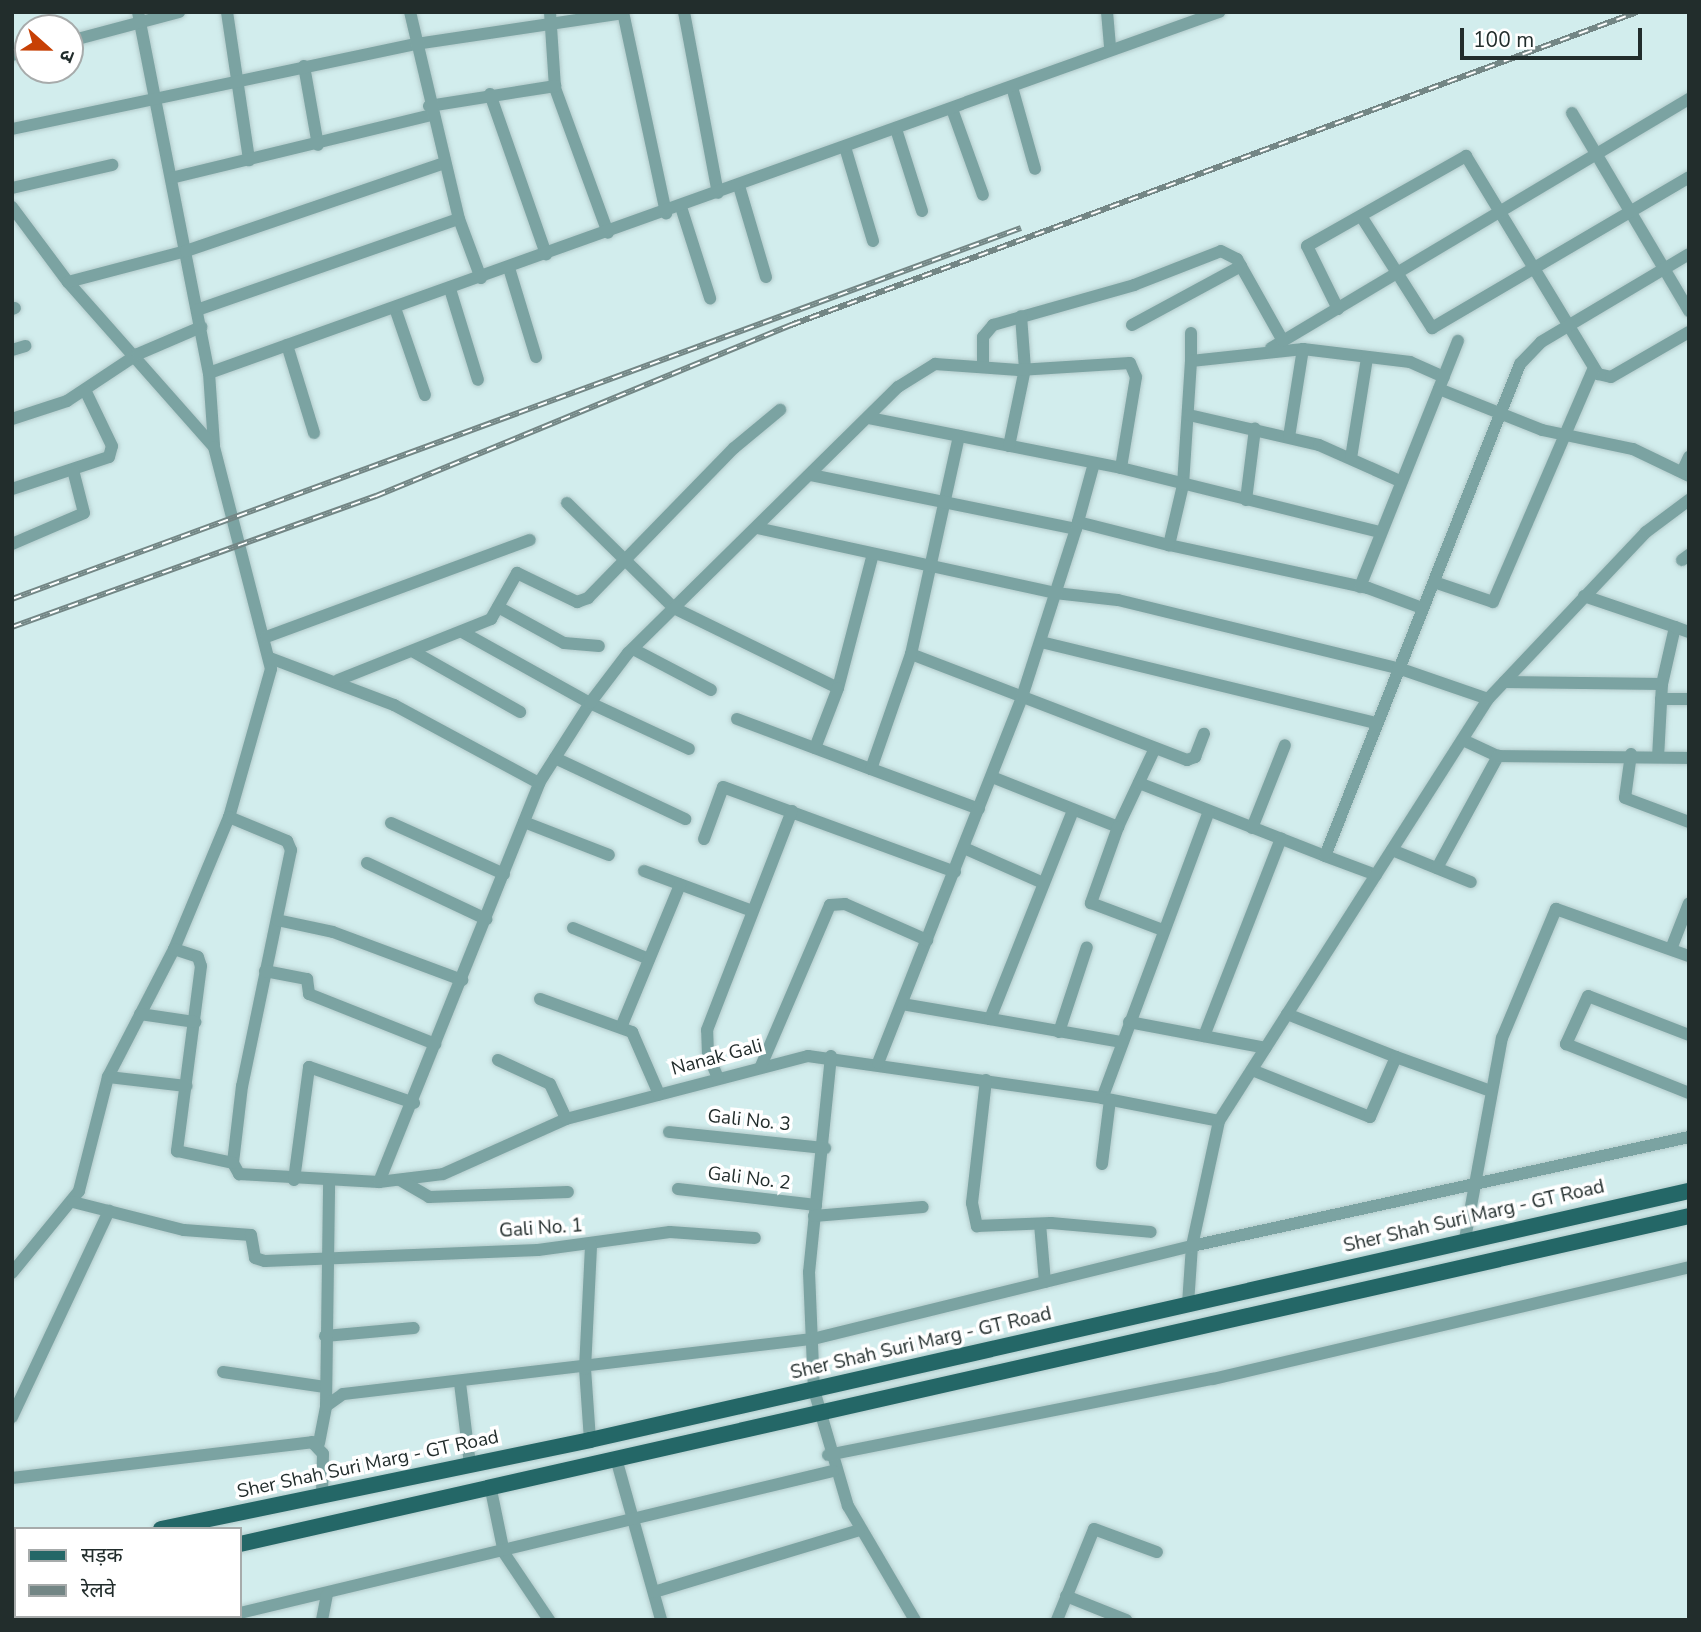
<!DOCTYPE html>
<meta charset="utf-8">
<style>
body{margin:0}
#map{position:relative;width:1701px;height:1632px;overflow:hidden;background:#d2eded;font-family:"Nunito Sans","Noto Sans Devanagari",sans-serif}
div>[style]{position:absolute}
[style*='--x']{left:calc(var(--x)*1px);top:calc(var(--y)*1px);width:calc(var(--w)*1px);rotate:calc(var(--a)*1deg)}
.roads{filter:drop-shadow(0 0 2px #b2caca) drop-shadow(0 0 2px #b2caca)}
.minor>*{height:12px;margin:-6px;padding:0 6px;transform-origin:6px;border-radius:6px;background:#7ba3a2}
.major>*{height:16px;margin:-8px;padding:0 8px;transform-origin:8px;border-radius:8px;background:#246767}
.rail>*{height:6px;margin-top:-3px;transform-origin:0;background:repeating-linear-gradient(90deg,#fff 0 10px,#738685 0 20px);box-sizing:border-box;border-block:2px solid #738685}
span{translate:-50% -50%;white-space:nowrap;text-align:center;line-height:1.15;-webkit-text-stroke:7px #fff;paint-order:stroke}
.street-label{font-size:19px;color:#222d2c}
.frame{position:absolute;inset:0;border:14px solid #222d2c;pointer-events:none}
.legend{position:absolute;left:14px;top:1527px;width:228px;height:91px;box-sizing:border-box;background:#fff;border:2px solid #a7abab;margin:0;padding:9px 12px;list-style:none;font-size:21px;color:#222d2c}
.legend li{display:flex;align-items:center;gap:14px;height:35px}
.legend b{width:35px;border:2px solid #a7abab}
.north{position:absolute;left:14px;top:14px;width:70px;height:70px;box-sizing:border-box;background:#fff;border:2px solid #a7abab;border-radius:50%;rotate:111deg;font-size:19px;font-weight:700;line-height:28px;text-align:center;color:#222d2c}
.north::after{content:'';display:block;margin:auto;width:24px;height:32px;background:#c74005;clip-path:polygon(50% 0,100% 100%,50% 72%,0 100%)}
.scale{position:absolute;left:1460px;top:28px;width:182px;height:32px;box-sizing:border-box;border:4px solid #222d2c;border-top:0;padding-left:9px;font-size:21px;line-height:24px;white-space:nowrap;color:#222d2c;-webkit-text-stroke:5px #fff;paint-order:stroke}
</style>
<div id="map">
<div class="roads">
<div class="minor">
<div style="--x:138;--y:12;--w:368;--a:78.9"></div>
<div style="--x:209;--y:373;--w:72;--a:86"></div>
<div style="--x:227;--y:12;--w:150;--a:81.5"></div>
<div style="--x:550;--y:12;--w:76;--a:86.2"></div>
<div style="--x:555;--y:88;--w:154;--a:69.9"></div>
<div style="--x:623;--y:12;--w:206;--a:77.9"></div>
<div style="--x:684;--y:12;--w:184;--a:79.4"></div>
<div style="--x:1107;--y:12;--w:36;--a:85"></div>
<div style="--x:70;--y:41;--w:113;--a:-14.9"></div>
<div style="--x:12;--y:55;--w:16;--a:-14"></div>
<div style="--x:304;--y:66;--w:80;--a:80"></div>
<div style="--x:1012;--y:87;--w:85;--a:74.3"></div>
<div style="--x:490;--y:94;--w:170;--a:70.7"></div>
<div style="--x:429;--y:106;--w:128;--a:-9"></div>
<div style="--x:952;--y:109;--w:91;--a:70.2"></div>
<div style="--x:1572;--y:113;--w:230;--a:59.4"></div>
<div style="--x:12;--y:129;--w:413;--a:-11.9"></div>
<div style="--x:416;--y:44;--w:209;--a:-8.5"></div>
<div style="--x:896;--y:129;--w:86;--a:72.4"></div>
<div style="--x:845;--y:147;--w:98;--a:73.4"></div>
<div style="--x:171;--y:178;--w:268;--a:-13.6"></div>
<div style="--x:739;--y:186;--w:95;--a:73.5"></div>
<div style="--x:12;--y:188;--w:103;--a:-13"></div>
<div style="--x:12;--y:207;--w:94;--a:53.3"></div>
<div style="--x:68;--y:282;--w:220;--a:48.5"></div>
<div style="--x:214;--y:447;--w:229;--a:75.6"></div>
<div style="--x:271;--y:669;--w:154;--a:105.8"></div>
<div style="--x:229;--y:817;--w:143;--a:112.6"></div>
<div style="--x:174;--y:949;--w:144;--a:117.3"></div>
<div style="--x:108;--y:1077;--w:118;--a:104.3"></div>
<div style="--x:79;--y:1191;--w:106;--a:129.3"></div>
<div style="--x:681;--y:207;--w:96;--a:72.3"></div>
<div style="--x:1361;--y:216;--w:133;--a:57.6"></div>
<div style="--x:1432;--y:328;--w:298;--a:-30.4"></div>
<div style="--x:459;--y:219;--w:63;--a:69.6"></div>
<div style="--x:509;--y:268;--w:93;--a:73.1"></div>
<div style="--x:68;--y:282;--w:122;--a:-14.7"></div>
<div style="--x:186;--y:251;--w:273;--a:-18.8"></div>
<div style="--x:450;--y:289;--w:95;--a:72.9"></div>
<div style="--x:395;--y:308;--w:92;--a:71"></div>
<div style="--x:12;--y:309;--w:3;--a:-18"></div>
<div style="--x:1338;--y:309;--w:70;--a:-116.2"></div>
<div style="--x:1307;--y:246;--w:183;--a:-29.5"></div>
<div style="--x:1466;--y:156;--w:255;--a:58.8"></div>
<div style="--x:1598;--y:374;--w:13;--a:13"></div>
<div style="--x:1611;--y:377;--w:90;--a:-30"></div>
<div style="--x:197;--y:310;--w:277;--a:-19.2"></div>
<div style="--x:459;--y:219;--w:213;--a:-103.3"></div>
<div style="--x:1132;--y:325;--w:124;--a:-28.4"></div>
<div style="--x:1191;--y:333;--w:28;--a:90"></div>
<div style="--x:1191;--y:361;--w:113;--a:-6.1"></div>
<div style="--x:1303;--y:349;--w:108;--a:6.9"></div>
<div style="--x:1410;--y:362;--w:37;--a:24"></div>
<div style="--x:287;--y:345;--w:92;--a:72.9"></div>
<div style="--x:1271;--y:348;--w:487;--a:-30.8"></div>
<div style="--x:12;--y:350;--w:14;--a:-17"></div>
<div style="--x:1191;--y:361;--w:124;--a:93.7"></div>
<div style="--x:1183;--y:485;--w:62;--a:103.1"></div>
<div style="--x:1169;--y:545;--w:204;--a:12.2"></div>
<div style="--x:1368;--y:588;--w:58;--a:20.3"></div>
<div style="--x:983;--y:367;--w:30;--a:-90"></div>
<div style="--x:983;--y:337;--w:16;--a:-50"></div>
<div style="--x:993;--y:325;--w:147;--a:-15.8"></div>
<div style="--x:1134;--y:285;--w:93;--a:-21.3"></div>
<div style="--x:1221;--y:251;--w:18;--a:27"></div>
<div style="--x:1237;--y:259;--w:94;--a:60.7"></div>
<div style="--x:209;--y:373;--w:1073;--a:-19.67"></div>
<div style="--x:1439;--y:389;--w:111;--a:21.7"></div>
<div style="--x:1542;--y:430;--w:93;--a:11.8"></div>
<div style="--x:1633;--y:449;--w:62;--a:25.7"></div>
<div style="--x:1189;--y:415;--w:133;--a:13"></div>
<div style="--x:1319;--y:445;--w:89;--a:24"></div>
<div style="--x:869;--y:418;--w:257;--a:11.2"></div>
<div style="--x:1121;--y:468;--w:267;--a:13.9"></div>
<div style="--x:12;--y:419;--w:58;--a:-18.1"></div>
<div style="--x:67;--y:401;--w:85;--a:-33.5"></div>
<div style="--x:138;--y:354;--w:69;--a:-23.2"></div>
<div style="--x:959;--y:436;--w:223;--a:102.4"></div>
<div style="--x:911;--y:654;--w:296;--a:21"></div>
<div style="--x:1187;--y:760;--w:9;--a:-21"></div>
<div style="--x:1195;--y:757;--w:25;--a:-69"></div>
<div style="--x:1289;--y:437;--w:89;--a:-81"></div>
<div style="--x:1009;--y:446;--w:79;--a:-78.3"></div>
<div style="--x:1025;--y:369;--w:53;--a:-94.3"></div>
<div style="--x:1351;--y:458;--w:101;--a:-80.9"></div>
<div style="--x:1682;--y:472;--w:17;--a:-65"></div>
<div style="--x:811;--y:475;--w:270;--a:11.5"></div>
<div style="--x:1076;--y:529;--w:68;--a:-74.7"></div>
<div style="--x:12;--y:489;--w:102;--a:-18.3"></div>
<div style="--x:109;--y:457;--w:11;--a:-75"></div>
<div style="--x:112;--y:446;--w:62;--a:-115.7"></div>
<div style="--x:1246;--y:500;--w:72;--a:-82.8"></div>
<div style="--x:567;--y:503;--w:150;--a:44.5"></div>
<div style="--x:674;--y:608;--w:182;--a:26"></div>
<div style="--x:838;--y:688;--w:138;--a:-75.4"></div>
<div style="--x:1078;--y:522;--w:94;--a:14.2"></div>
<div style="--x:757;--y:528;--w:305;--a:12.3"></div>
<div style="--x:1055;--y:593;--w:63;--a:6.3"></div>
<div style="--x:1118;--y:600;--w:288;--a:13.7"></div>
<div style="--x:1398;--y:668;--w:95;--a:19"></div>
<div style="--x:12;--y:544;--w:78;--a:-23.3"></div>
<div style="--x:84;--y:513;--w:44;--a:-104.3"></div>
<div style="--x:1682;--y:560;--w:9;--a:-36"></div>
<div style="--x:1434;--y:582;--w:62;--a:18.7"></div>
<div style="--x:1493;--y:602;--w:253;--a:-66.7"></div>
<div style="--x:1360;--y:587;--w:265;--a:-68.3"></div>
<div style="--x:1584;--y:596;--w:96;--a:18.8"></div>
<div style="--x:1675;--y:627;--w:58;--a:102.8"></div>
<div style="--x:1662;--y:684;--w:73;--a:93.1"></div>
<div style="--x:498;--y:607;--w:75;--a:28.6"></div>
<div style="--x:564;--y:643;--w:35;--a:5"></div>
<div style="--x:1675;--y:627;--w:15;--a:20"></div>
<div style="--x:464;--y:633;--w:144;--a:29.1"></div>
<div style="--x:590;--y:703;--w:109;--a:24.9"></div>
<div style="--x:266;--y:637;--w:281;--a:-20.2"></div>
<div style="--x:1041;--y:642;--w:346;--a:13.6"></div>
<div style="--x:633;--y:649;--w:88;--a:27.7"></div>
<div style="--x:414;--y:652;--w:122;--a:29.5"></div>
<div style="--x:270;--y:658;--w:133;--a:20.8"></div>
<div style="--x:394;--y:705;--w:165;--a:28.3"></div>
<div style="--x:338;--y:680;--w:165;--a:-21.7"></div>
<div style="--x:491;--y:619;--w:53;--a:-60.5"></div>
<div style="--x:517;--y:573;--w:67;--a:25.8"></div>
<div style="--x:577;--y:602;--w:12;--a:-20"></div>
<div style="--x:588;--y:598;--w:209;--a:-45.8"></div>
<div style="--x:734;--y:448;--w:60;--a:-39.6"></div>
<div style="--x:1504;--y:682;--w:158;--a:0.7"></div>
<div style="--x:1661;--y:699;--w:28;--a:0"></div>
<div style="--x:737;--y:719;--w:143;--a:20.5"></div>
<div style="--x:871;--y:769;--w:122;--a:-70.8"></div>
<div style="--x:1463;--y:740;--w:38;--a:25"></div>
<div style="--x:815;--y:748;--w:64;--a:-69"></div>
<div style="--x:1631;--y:754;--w:44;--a:97.8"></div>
<div style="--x:1625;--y:798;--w:68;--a:20.6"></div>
<div style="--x:555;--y:758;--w:144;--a:25.1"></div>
<div style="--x:871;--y:769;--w:115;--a:20.3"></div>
<div style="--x:992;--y:777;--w:136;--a:21.6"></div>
<div style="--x:1118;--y:827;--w:87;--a:-64.9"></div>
<div style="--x:1139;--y:783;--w:200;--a:21.4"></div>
<div style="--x:1209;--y:811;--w:306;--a:110.4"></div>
<div style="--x:1102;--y:1098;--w:119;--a:11.1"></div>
<div style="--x:229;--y:817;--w:63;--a:22.5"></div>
<div style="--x:287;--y:841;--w:10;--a:66"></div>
<div style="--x:291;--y:850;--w:241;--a:101.7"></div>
<div style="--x:242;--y:1086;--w:78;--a:96.7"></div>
<div style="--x:233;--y:1163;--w:13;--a:61"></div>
<div style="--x:239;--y:1174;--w:140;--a:3.3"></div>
<div style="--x:379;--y:1182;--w:64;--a:-7.1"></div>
<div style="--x:443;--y:1174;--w:135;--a:-24.1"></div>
<div style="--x:566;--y:1119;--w:250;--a:-14.6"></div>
<div style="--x:808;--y:1056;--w:297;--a:8.1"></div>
<div style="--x:524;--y:822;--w:91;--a:21.2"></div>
<div style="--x:391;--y:823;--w:124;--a:24.3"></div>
<div style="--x:1118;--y:827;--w:81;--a:109.6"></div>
<div style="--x:1091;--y:903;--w:77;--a:20.6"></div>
<div style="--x:1252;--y:828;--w:89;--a:-68.3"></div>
<div style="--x:704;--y:839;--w:55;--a:-69.9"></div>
<div style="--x:723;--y:787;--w:247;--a:20.1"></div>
<div style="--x:964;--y:848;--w:86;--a:23.9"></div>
<div style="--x:1392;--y:850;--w:85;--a:22.1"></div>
<div style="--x:367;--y:863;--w:132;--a:25.2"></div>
<div style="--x:1437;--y:868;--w:128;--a:-61.4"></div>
<div style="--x:1498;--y:756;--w:191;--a:0.6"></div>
<div style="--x:644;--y:871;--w:115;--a:20.3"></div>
<div style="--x:1376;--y:875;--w:54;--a:-159.6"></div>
<div style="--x:1325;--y:856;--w:529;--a:-68.38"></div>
<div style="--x:1520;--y:364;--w:30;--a:-46"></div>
<div style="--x:1541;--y:342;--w:172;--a:-30.7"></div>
<div style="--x:277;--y:920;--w:57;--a:12.1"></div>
<div style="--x:333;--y:932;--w:138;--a:20.4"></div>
<div style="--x:573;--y:928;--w:82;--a:22.2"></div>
<div style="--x:174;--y:949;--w:25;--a:18"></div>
<div style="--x:198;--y:957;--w:9;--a:72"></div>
<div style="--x:201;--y:966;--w:187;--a:97.4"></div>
<div style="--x:177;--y:1151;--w:57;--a:12.1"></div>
<div style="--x:1671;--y:949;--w:49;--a:-68.6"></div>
<div style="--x:265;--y:971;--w:43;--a:10.8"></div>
<div style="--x:307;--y:979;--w:15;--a:82"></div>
<div style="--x:309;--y:994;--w:136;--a:21.6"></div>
<div style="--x:540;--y:999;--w:98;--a:19.7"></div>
<div style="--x:632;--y:1032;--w:68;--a:66.5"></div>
<div style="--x:902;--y:1004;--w:89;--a:9.7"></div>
<div style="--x:990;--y:1019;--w:225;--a:-68.3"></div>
<div style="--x:140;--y:1014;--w:56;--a:8.3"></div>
<div style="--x:1287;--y:1014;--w:117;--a:21.5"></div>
<div style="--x:990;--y:1019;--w:134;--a:9.9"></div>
<div style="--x:1129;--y:1022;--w:139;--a:10.7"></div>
<div style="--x:622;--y:1025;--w:152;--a:-67.5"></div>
<div style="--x:1059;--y:1032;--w:89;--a:-71.8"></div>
<div style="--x:1689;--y:1035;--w:108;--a:-158.9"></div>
<div style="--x:1588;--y:996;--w:53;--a:114.6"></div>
<div style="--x:1566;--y:1044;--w:132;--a:21.7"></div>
<div style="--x:1204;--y:1036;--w:212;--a:-68.7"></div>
<div style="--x:831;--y:1056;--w:217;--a:95.8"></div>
<div style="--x:809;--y:1272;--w:118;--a:87.6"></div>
<div style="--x:814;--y:1390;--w:121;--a:73.7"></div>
<div style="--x:848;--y:1506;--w:132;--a:59.6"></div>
<div style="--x:498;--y:1060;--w:57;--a:24.8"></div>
<div style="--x:550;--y:1084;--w:38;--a:65"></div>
<div style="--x:878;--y:1063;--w:393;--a:-68.5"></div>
<div style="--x:1022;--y:697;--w:176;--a:-72.2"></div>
<div style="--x:761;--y:1066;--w:175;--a:-66.8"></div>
<div style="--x:830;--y:905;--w:15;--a:-4"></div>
<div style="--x:845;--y:904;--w:90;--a:23.7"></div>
<div style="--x:1252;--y:1070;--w:127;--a:21.7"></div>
<div style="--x:1370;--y:1117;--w:65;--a:-66.6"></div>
<div style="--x:1396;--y:1057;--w:101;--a:19.7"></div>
<div style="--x:108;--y:1077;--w:79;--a:6.6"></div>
<div style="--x:718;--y:1078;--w:25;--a:-113"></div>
<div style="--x:708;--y:1055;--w:25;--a:-92"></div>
<div style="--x:707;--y:1030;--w:235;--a:-68.8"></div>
<div style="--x:986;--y:1080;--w:124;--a:96.5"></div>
<div style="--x:972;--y:1203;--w:24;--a:78"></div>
<div style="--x:977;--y:1226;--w:74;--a:-2.3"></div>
<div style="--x:1051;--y:1223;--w:100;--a:5.1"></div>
<div style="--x:669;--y:1132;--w:157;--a:5.9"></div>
<div style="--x:1102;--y:1164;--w:64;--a:-82.9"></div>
<div style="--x:294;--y:1180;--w:114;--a:-82.4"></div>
<div style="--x:309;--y:1067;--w:111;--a:18.9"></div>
<div style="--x:400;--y:1180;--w:34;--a:30"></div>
<div style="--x:429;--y:1197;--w:139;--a:-2.1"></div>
<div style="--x:379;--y:1182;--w:430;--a:-68.1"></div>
<div style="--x:539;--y:783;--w:95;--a:-57.5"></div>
<div style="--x:590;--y:703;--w:63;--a:-52.8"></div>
<div style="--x:628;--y:653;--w:379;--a:-44.6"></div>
<div style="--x:898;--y:387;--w:44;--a:-31.9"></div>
<div style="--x:935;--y:364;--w:84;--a:4.1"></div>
<div style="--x:1019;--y:370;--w:111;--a:-3.6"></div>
<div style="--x:1130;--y:363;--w:15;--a:67"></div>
<div style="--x:1136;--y:377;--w:92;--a:99.4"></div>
<div style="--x:678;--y:1189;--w:139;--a:6.6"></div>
<div style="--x:73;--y:1202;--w:114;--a:14.2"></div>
<div style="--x:184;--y:1230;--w:67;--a:4.3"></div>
<div style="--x:251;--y:1235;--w:23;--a:80"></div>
<div style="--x:255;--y:1258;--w:10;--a:17"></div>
<div style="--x:265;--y:1261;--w:273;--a:-2.3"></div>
<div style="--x:538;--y:1250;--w:133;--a:-7.8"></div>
<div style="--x:670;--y:1232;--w:85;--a:4"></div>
<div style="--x:814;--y:1216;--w:109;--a:-4.7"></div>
<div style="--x:1040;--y:1224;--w:58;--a:85.1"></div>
<div style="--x:1465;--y:1239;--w:204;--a:-79.6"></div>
<div style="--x:1502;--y:1038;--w:140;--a:-67.3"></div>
<div style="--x:1556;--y:909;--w:141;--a:19.5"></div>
<div style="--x:1188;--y:1304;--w:58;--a:-86.1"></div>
<div style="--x:1192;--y:1246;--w:128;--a:-77.8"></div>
<div style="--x:1219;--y:1121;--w:500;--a:-57.48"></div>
<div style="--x:1488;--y:699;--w:230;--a:-46.6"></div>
<div style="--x:1646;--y:532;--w:54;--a:-36.7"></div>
<div style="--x:325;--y:1336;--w:89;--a:-5.1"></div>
<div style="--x:223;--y:1372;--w:103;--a:8.4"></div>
<div style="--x:460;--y:1383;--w:82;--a:83"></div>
<div style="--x:326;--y:1406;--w:225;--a:-89.2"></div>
<div style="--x:12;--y:1417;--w:228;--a:-64.8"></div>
<div style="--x:590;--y:1440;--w:71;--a:-94"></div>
<div style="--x:585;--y:1369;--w:124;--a:-87.2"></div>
<div style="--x:319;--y:1443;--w:38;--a:-79"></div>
<div style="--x:326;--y:1406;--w:21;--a:-35"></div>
<div style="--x:343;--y:1394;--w:473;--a:-6.7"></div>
<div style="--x:813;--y:1339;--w:390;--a:-13.8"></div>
<div style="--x:1192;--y:1246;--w:509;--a:-12.37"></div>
<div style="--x:828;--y:1455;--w:392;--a:-11.2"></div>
<div style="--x:1213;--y:1379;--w:489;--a:-13.2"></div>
<div style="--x:617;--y:1462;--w:164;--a:74.4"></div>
<div style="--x:12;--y:1478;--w:302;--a:-6.8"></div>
<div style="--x:312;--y:1442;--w:16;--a:47"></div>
<div style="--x:323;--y:1454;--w:41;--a:91.4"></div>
<div style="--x:491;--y:1490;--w:64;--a:78.3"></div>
<div style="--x:504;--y:1553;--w:81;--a:56.1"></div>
<div style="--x:654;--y:1592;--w:214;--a:-16.8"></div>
<div style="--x:1066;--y:1596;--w:65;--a:21.8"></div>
<div style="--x:240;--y:1613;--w:610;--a:-13.47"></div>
<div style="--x:211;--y:1620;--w:16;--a:-15"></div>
<div style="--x:322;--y:1620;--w:26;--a:-79"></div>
<div style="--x:1057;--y:1620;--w:98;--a:-67.9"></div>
<div style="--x:1094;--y:1529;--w:67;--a:20.1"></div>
</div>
<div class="major">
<div style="--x:161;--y:1529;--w:438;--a:-11.7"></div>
<div style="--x:590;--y:1440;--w:1127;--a:-12.77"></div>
<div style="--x:240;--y:1544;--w:1486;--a:-12.75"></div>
<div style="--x:12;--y:1559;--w:4;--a:0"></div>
<div style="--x:12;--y:1583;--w:4;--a:-14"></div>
<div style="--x:15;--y:1620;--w:4;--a:-63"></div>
</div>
</div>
<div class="rail">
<div style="--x:12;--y:599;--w:1075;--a:-20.19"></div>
<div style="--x:12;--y:627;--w:387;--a:-19.8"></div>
<div style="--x:376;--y:496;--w:449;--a:-22.4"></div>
<div style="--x:791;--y:325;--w:902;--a:-20.3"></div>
</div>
<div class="street-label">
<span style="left:717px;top:1058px;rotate:-15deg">Nanak Gali</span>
<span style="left:749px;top:1121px;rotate:6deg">Gali No. 3</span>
<span style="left:749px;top:1179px;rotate:7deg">Gali No. 2</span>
<span style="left:1474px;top:1217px;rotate:-13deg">Sher Shah Suri Marg - GT Road</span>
<span style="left:541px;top:1229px;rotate:-4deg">Gali No. 1</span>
<span style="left:921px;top:1344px;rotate:-13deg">Sher Shah Suri Marg - GT Road</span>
<span style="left:368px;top:1465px;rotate:-12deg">Sher Shah Suri Marg - GT Road</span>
</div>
<div class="frame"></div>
<ul class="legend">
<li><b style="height:9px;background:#246767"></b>सड़क</li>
<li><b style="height:9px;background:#738685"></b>रेलवे</li>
</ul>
<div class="north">उ</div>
<div class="scale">100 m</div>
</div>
